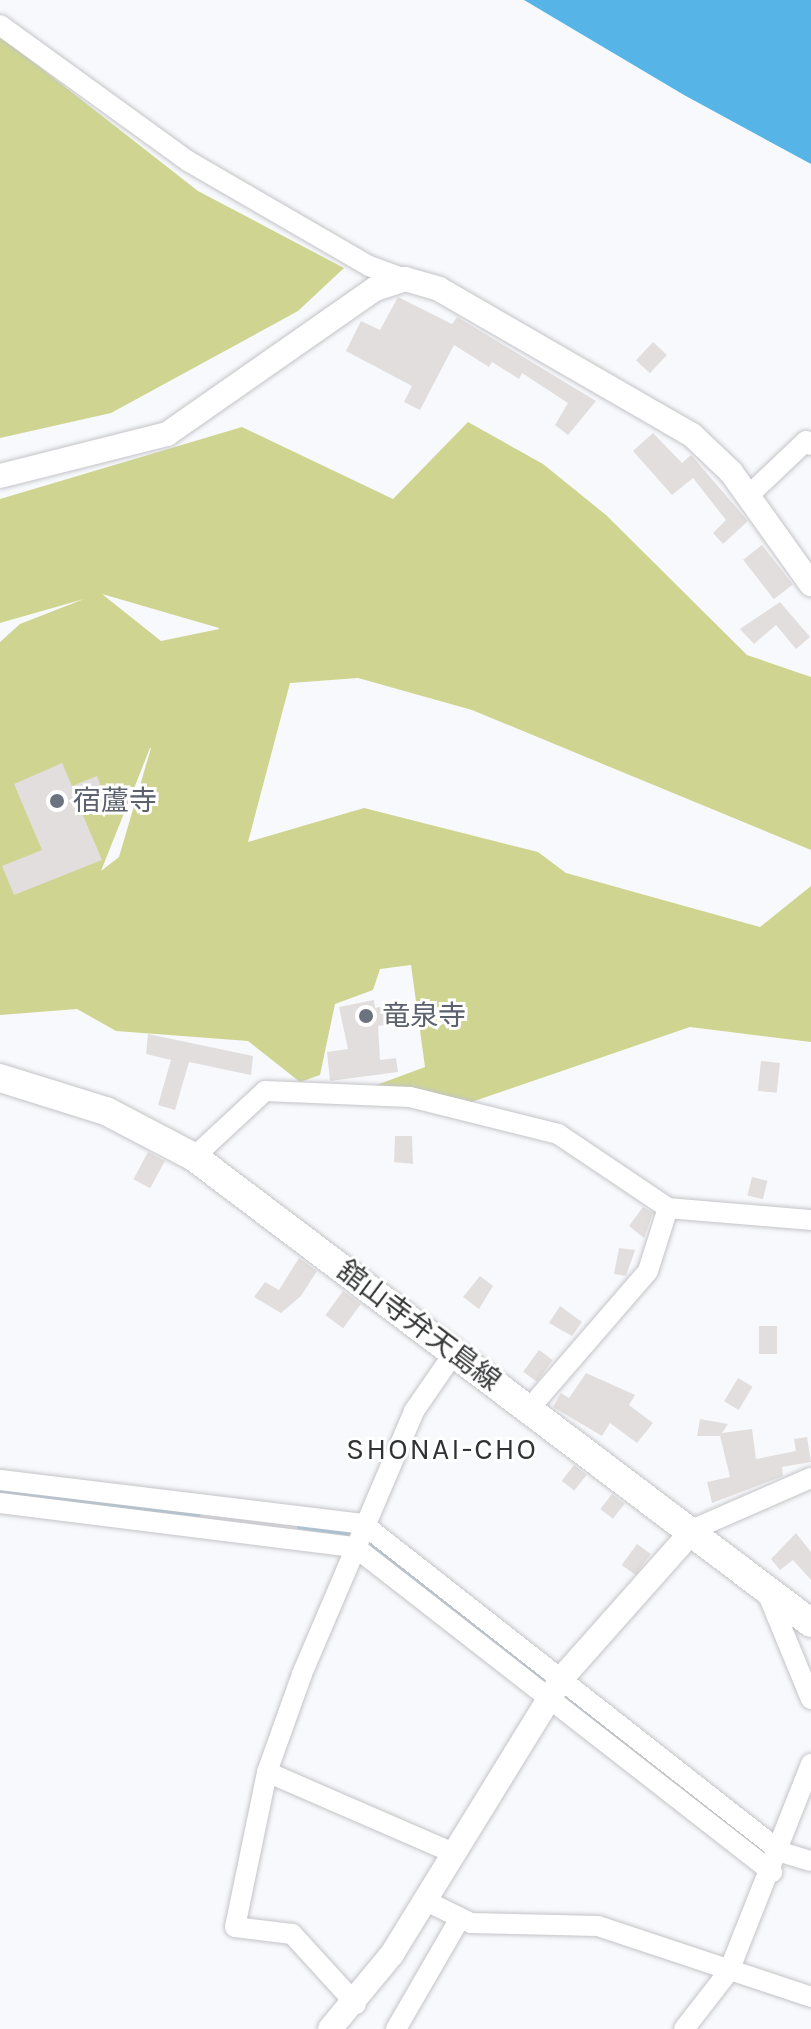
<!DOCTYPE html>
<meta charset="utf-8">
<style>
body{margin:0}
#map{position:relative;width:811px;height:2029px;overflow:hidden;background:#f8f9fc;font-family:Karla,"Noto Sans JP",sans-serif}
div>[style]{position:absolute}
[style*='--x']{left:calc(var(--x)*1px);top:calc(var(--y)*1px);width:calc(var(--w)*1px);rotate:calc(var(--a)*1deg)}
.green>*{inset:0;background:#cfd591}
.water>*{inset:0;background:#56b5e6}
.stream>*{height:5px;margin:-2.5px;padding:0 2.5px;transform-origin:2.5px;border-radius:2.5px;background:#56b5e6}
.building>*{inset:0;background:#e2dedd;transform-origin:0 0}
.roads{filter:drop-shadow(0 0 2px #c4c4c8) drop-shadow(0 0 2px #c4c4c8)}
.minor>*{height:20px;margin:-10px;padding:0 10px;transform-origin:10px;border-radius:10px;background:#fff}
.tertiary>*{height:24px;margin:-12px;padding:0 12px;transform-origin:12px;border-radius:12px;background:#fff}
.secondary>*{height:28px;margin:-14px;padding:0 14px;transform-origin:14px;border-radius:14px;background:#fff}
.dots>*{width:22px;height:22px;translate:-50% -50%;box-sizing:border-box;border:4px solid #fff;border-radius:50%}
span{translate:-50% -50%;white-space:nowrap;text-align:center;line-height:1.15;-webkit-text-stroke:6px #fff;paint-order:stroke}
.worship-label{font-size:28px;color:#5b616d}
.left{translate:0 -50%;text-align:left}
.street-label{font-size:28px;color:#38393a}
.neighbourhood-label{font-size:30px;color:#313234;letter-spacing:2px}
</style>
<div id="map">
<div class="green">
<div style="clip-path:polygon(0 36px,198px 191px,344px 268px,298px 311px,111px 413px,0 438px)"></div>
<div style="clip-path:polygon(evenodd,468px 422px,543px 464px,606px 515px,747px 655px,811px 677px,811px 850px,472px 710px,358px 678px,290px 683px,248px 842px,364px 808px,538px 852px,566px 873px,760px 927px,811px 886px,811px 1042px,690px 1027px,460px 1106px,355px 1093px,425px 1067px,411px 965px,380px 969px,373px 990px,335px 1004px,320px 1075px,300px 1082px,248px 1041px,116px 1031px,77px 1009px,0 1015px,0 642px,20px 624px,84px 599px,0 623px,0 499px,242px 427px,393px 499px,468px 422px,102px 594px,219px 628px,219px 629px,161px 641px,102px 594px,468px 422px,151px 748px,119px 857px,101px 871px,150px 748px,151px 748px)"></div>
</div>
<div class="water">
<div style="clip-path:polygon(524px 0,811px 0,811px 164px,684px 95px)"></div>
</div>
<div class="stream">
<div style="--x:0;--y:1492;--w:199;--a:6.3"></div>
<div style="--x:299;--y:1526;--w:51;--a:7.8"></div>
<div style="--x:366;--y:1541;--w:234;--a:38"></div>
<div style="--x:561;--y:1694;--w:74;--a:38.4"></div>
<div style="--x:693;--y:1798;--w:22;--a:39"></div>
</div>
<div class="building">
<div style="clip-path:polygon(398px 297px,452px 324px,457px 317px,596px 401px,568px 435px,555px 425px,568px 403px,522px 373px,519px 379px,492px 362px,489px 367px,454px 345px,420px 410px,404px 402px,412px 386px,346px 351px,361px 321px,380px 330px)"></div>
<div style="left:653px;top:342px;width:19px;height:25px;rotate:43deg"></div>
<div style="clip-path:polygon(653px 433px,682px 463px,691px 455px,748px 521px,723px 544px,713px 533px,726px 520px,693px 478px,672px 495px,633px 451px)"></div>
<div style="left:762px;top:545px;width:50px;height:24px;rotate:52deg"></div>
<div style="clip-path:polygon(780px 602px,810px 637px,796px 649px,776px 625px,754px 644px,740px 629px)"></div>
<div style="clip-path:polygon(62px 763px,72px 786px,97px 776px,104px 795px,79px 806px,102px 860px,14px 895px,2px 866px,42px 850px,14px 784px)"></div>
<div style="clip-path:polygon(374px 1000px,375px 1008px,389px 1005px,392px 1024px,378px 1026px,380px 1060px,396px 1058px,398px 1072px,330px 1081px,327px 1052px,348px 1049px,339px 1007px)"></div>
<div style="clip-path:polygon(148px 1034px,253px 1056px,251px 1075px,189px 1062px,175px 1110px,158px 1105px,171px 1060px,146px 1054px)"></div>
<div style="left:761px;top:1061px;width:19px;height:30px;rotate:6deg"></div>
<div style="clip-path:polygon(395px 1136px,412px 1136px,413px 1164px,394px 1162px)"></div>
<div style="left:148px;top:1152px;width:19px;height:31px;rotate:28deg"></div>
<div style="left:752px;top:1177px;width:16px;height:19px;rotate:14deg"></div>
<div style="clip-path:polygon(643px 1207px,653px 1213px,644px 1238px,629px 1226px)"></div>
<div style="clip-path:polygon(619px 1248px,635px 1250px,626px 1276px,614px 1274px)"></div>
<div style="clip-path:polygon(299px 1258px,317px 1271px,301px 1296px,281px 1313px,254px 1297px,265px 1282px,279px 1290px)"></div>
<div style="clip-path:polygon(480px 1276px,493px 1286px,479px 1309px,463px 1297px)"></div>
<div style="left:343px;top:1291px;width:22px;height:30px;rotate:36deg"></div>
<div style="clip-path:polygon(560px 1306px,582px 1322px,572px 1336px,549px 1323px)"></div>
<div style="left:759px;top:1326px;width:18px;height:28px"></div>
<div style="left:539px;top:1350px;width:17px;height:27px;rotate:36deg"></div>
<div style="clip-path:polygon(586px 1373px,635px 1395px,629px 1405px,653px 1423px,637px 1443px,610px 1423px,602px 1436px,553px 1407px,561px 1393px,569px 1398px)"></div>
<div style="left:738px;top:1378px;width:17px;height:27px;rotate:31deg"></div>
<div style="clip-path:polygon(700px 1419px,728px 1424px,722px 1433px,752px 1429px,756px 1459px,796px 1451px,794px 1439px,807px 1437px,811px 1462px,782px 1467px,783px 1476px,712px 1503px,707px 1482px,730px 1477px,720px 1436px,697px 1436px)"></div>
<div style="left:574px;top:1465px;width:16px;height:20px;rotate:38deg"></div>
<div style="left:612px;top:1494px;width:16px;height:19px;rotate:38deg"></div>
<div style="clip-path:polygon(796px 1533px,811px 1552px,811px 1580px,793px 1560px,780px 1570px,771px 1559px)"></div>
<div style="left:637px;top:1544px;width:17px;height:26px;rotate:36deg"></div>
</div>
<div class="roads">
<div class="minor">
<div style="--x:0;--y:25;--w:232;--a:35.9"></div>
<div style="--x:188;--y:161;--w:209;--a:30.1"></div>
<div style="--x:369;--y:266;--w:38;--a:20"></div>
<div style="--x:747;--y:497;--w:81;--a:-43.5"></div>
<div style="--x:806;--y:441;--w:6;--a:39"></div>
<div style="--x:194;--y:1157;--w:97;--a:-42.9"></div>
<div style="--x:265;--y:1091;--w:145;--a:2.4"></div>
<div style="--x:410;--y:1097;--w:153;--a:14"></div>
<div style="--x:558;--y:1134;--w:133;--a:33.9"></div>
<div style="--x:668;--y:1208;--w:144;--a:4.8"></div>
<div style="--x:529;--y:1409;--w:182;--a:-49.2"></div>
<div style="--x:648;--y:1271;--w:66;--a:-72.4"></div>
<div style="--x:0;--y:1480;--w:366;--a:6.9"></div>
<div style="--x:363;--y:1524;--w:531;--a:38.12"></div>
<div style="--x:781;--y:1852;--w:31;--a:17"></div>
<div style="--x:0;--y:1503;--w:358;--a:7.1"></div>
<div style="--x:355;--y:1547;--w:529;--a:37.93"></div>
<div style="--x:694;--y:1529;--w:128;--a:-23.6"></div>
<div style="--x:766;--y:1590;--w:118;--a:67.6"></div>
<div style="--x:267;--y:1772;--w:203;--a:23.5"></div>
<div style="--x:424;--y:1900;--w:52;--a:26.1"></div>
<div style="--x:471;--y:1923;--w:127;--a:1.4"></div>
<div style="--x:598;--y:1926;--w:225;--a:18.4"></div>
<div style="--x:356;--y:2004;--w:95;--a:-132.4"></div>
<div style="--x:292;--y:1934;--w:57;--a:-173"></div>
<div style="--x:235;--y:1927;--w:158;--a:-78.3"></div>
<div style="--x:267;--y:1772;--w:104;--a:-70.3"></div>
<div style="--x:302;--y:1674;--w:286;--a:-66.9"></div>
<div style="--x:414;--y:1411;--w:70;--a:-55.4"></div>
<div style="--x:396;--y:2029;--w:128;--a:-60"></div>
<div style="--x:684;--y:2029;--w:73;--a:-52.2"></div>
<div style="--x:729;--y:1971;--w:223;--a:-68.4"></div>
</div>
<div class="tertiary">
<div style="--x:0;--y:476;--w:172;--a:-14.1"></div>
<div style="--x:167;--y:434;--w:254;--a:-34.9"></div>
<div style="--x:375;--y:289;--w:32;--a:-18"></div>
<div style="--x:405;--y:279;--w:35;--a:16"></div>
<div style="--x:439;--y:289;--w:292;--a:30"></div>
<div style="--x:692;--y:435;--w:54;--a:43.5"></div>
<div style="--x:731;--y:472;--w:138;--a:54.5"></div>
<div style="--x:330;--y:2029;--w:97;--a:-50.4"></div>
<div style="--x:392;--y:1954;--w:323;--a:-58.4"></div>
<div style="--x:561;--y:1679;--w:200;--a:-48.4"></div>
</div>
<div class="secondary">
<div style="--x:0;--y:1078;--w:111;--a:17.3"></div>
<div style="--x:106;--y:1111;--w:99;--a:27.6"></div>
<div style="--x:194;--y:1157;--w:773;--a:37.06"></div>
</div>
</div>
<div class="dots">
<div style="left:57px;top:801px;background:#6b7280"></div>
<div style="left:366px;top:1016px;background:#6b7280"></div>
</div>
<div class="worship-label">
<span class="left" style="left:73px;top:801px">宿蘆寺</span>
<span class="left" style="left:382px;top:1016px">竜泉寺</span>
</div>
<div class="street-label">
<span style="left:419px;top:1326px;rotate:37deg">舘山寺弁天島線</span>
</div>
<div class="neighbourhood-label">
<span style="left:442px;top:1449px">SHONAI-CHO</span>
</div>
</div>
